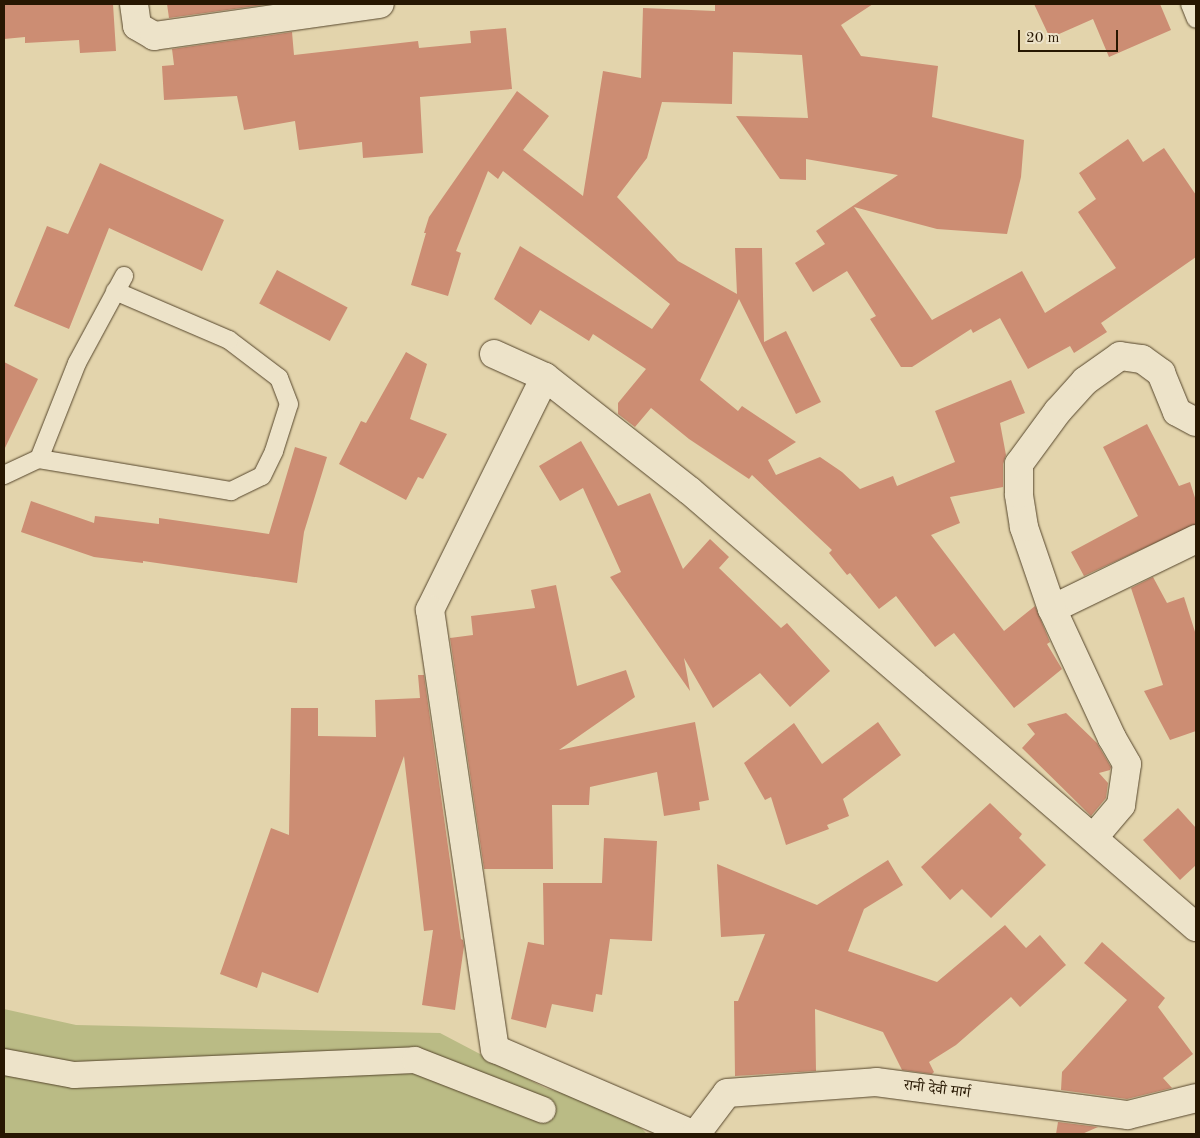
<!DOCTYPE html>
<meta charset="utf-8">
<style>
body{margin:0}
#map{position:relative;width:1200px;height:1138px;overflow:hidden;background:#e3d4ac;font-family:"Old Standard TT","Noto Serif Devanagari",serif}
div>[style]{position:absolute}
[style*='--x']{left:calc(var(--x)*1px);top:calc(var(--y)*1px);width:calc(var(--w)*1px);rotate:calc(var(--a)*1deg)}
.green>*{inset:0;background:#babb85}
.building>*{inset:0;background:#cc8d73;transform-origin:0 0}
.roads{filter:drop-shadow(0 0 1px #56462c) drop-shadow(0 0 1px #56462c)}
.service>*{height:18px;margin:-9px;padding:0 9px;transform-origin:9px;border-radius:9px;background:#ede3c9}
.pedestrian>*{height:26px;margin:-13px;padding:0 13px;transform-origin:13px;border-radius:13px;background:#ede3c9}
.minor>*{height:28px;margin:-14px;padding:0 14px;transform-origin:14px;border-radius:14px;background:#ede3c9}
.tertiary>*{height:28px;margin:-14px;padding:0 14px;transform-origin:14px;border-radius:14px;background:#ede3c9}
span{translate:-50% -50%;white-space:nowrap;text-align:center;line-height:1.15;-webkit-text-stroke:5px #ede3c9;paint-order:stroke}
.street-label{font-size:15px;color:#271702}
.frame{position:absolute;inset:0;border:5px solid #271702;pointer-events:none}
.scale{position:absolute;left:1018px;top:30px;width:100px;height:22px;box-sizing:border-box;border:2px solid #271702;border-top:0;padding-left:6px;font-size:15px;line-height:18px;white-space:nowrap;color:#271702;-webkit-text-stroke:4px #ede3c9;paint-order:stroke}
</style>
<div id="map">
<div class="green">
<div style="clip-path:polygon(4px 1009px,76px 1025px,440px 1033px,545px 1088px,624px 1111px,647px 1134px,4px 1134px)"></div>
</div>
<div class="building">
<div style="clip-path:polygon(4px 4px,113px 4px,116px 51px,80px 53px,79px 40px,25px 43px,25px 37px,4px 39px)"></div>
<div style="clip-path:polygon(167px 4px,270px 4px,169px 18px)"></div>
<div style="clip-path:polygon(715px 4px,873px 4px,841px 25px,861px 56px,938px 66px,932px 117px,1024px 140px,1021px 177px,1007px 234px,937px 229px,854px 207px,932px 320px,1022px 271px,1045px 313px,1116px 268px,1078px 212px,1096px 199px,1079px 173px,1128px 139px,1143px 162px,1164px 148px,1196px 195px,1196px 257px,1101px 323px,1107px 332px,1074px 353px,1070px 346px,1028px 369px,1000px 318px,973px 333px,971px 329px,912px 367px,901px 367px,870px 319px,876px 316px,847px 271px,813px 292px,795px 263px,825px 244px,816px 231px,898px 175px,806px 159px,806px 180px,780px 179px,736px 116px,808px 118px,802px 55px,733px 52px,732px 104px,662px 102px,647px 158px,617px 197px,678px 261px,737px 294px,735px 248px,762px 248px,764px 342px,786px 331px,821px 402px,796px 414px,739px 299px,700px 380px,738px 411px,742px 406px,796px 442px,768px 460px,776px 475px,820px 457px,842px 472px,860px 489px,893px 476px,897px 486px,955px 462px,935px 411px,1011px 380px,1025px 413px,1000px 423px,1006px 455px,1003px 464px,1003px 487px,950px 497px,960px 523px,931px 535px,1004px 631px,1035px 606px,1050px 642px,1047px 644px,1062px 669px,1014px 708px,954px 633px,935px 647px,896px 596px,879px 609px,850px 573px,847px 575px,829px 553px,832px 550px,752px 475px,749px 479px,689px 439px,651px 408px,635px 427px,618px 414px,618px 403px,646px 369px,593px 334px,589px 341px,540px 310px,531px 325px,494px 299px,520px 246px,652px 329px,670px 304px,503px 171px,498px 179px,488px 171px,456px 251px,461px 253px,448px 296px,411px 285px,426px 233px,424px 233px,429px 217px,517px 91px,549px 116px,523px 150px,583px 196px,603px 71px,641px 78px,643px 8px,715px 11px)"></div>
<div style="clip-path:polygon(1034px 4px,1160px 4px,1171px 30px,1109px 57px,1093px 19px,1050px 38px)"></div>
<div style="clip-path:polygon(506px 28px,512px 89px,420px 97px,423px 153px,363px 158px,362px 142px,299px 150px,295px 121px,244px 130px,237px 96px,164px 100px,162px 66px,174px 65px,172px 49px,292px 32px,294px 55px,418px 41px,419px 48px,471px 43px,470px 31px)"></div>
<div style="clip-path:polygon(100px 163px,224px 220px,202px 271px,109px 228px,69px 329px,14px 306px,47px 226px,68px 234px)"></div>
<div style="left:277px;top:270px;width:80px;height:38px;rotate:28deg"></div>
<div style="clip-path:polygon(406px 352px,427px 364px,410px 419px,447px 434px,423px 479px,418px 477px,406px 500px,339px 464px,361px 421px,366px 423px)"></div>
<div style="clip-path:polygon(4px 362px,38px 379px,4px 450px)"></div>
<div style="clip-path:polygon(1147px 424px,1179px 486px,1190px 482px,1196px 501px,1196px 524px,1084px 576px,1071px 552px,1138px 516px,1103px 447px)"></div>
<div style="clip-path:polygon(581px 441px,618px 506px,650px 493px,683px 569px,710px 539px,729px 557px,719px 568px,781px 628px,787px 623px,830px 671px,790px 707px,760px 673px,713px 708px,684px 658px,690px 691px,610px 577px,621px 572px,583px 488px,560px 501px,539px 466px)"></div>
<div style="clip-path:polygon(295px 447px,327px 457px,304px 532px,297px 583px,143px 561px,143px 563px,94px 557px,21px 532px,31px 501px,94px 523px,95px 516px,159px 524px,159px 518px,269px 534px)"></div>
<div style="clip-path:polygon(1153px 577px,1167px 603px,1184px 597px,1196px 635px,1196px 731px,1170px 740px,1144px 691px,1163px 685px,1131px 588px)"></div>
<div style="clip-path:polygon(556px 585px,577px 686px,626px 670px,635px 697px,559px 750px,695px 722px,709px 800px,699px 802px,700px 810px,664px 816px,657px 772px,590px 787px,589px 805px,552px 805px,553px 869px,484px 869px,450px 638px,473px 635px,471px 616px,535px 608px,531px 590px)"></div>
<div style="clip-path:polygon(418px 675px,424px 675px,461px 939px,463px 940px,464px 946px,455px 1010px,422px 1005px,433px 930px,424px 931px,404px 756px,318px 993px,262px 972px,257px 988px,220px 974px,271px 828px,289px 835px,291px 708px,318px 708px,318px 736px,376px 737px,375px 700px,420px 698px)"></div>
<div style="clip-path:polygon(1066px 713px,1097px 743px,1111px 767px,1110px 770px,1099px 773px,1108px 783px,1106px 798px,1091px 816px,1022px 748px,1035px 734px,1027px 724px)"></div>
<div style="clip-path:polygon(878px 722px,901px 755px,843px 799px,849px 816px,827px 825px,829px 829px,786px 845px,771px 797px,765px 800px,744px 763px,794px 723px,822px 764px)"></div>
<div style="clip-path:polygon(990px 803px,1022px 834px,1019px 838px,1046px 865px,991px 918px,962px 889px,950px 900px,921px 867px)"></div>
<div style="clip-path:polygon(1178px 808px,1196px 828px,1196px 865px,1180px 880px,1143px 840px)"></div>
<div style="clip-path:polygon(604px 838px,657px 841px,652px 941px,610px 939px,602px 995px,596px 994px,593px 1012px,552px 1004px,546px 1028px,511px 1019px,528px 942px,544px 945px,543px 883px,602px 883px)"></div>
<div style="clip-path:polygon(888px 860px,903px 885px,864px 909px,848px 951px,937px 982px,1005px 925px,1026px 948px,1040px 935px,1066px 965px,1020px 1007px,1011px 997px,956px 1045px,929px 1062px,934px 1072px,932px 1074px,902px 1070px,883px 1032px,815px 1009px,816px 1071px,735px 1076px,734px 1001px,738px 1001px,765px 934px,721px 937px,717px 864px,817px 905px)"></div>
<div style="clip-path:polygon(1102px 942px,1165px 998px,1158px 1007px,1193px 1054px,1163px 1078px,1172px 1088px,1127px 1099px,1061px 1090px,1062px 1072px,1127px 1000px,1084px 963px)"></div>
<div style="clip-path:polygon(1058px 1122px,1098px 1127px,1082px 1134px,1056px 1134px)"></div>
</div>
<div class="roads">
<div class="service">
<div style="--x:1190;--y:4;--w:16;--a:68"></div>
<div style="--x:39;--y:459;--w:195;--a:9.5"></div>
<div style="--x:231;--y:491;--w:34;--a:-26"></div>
<div style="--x:262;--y:476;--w:28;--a:-64"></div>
<div style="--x:274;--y:451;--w:49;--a:-72.3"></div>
<div style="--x:289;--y:404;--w:28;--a:-111"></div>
<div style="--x:279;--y:378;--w:63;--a:-142.8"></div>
<div style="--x:229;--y:340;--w:124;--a:-156.7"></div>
<div style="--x:4;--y:475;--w:38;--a:-25"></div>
<div style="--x:39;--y:459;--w:103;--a:-68.4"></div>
<div style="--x:77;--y:363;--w:99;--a:-61.6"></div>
</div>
<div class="pedestrian">
<div style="--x:4;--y:1062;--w:71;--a:10.5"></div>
<div style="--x:74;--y:1075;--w:341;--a:-2.5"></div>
<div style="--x:415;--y:1060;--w:137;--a:21.3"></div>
</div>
<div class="minor">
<div style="--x:134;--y:4;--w:22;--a:82"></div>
<div style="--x:137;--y:26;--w:20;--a:30"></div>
<div style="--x:154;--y:36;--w:228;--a:-8.1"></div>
<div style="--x:494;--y:354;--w:56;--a:24.3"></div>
<div style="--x:545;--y:377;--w:184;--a:38.2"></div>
<div style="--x:690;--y:491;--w:668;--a:40.75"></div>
<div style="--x:545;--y:377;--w:260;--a:116.3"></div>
<div style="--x:430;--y:610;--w:444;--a:81.6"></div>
<div style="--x:495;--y:1049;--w:215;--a:23.3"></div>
<div style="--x:1052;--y:609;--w:160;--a:-25.9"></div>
<div style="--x:1094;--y:837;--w:42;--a:-49.8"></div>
<div style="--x:1121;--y:805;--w:41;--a:-81.7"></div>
<div style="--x:1127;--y:764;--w:30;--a:-120"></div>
<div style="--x:1112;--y:738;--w:142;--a:-114.9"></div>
<div style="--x:1052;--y:609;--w:87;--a:-108.9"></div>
<div style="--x:1024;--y:527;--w:33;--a:-99"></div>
<div style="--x:1019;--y:494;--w:30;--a:-90"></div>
<div style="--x:1019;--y:464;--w:66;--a:-53.7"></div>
<div style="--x:1058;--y:411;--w:40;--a:-48"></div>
<div style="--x:1085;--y:381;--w:43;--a:-35.5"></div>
<div style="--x:1120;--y:356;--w:22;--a:8"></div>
<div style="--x:1142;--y:359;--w:24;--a:36"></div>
<div style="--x:1161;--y:373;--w:42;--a:67.7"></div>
<div style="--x:1177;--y:412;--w:21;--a:28"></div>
</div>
<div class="tertiary">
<div style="--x:696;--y:1134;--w:51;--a:-52.9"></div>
<div style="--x:727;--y:1093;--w:149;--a:-4.2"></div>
<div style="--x:876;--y:1082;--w:254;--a:7.5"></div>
<div style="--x:1128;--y:1115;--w:70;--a:-14"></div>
</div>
</div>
<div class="street-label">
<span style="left:937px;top:1090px;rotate:7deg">रानी देवी मार्ग</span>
</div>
<div class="frame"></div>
<div class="scale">20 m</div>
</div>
